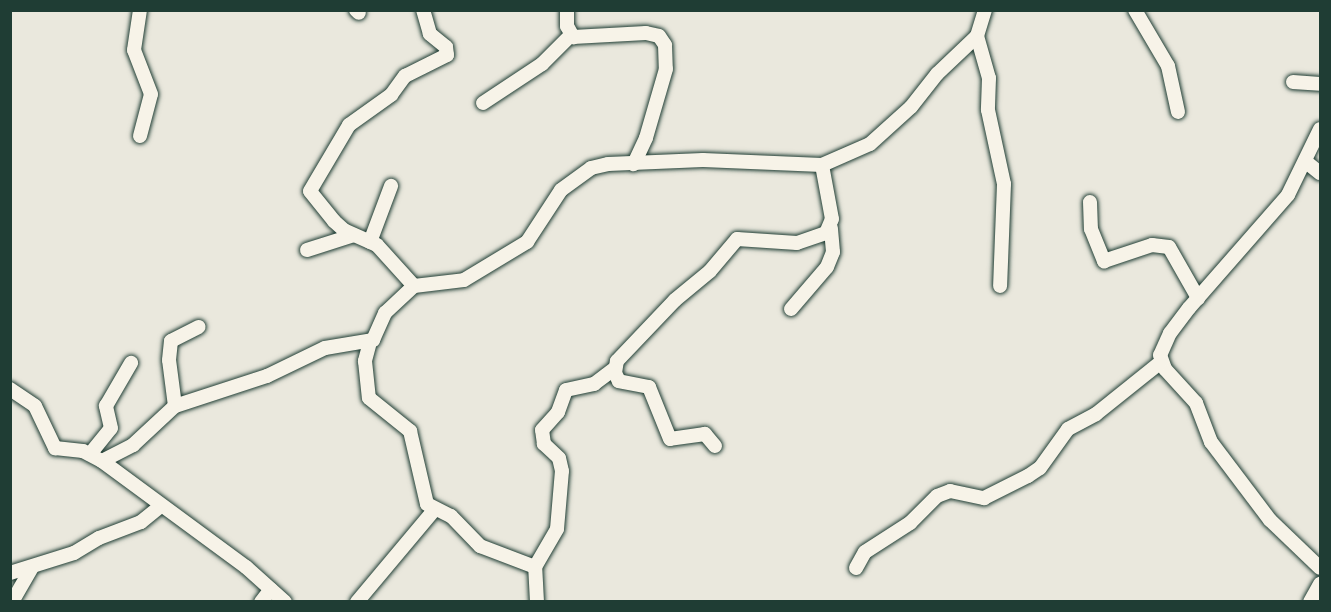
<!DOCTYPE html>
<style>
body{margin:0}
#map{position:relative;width:1331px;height:612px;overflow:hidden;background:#eae8dd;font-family:Caveat,sans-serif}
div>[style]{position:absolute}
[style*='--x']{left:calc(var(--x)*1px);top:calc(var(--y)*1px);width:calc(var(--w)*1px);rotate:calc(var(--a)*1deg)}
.roads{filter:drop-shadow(0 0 2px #1f3d34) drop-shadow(0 0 2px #1f3d34)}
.minor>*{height:14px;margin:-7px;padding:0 7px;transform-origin:7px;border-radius:7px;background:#f7f3e8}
span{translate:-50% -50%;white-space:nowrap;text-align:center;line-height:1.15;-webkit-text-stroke:4.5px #f7f3e8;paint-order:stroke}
.frame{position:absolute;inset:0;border:12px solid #1f3d34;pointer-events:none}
</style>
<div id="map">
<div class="roads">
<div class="minor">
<div style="--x:356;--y:10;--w:4;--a:45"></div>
<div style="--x:567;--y:10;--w:16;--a:90"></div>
<div style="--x:567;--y:26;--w:13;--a:61"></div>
<div style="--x:573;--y:37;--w:73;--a:-3.1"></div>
<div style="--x:646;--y:33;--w:13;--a:13"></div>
<div style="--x:659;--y:36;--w:11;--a:56"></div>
<div style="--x:665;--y:45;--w:24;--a:88"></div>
<div style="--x:666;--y:69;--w:72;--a:106.2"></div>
<div style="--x:646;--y:138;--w:29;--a:115"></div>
<div style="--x:1135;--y:10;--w:65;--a:59.5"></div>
<div style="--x:1168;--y:66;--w:47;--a:77.7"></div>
<div style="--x:977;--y:36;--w:44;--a:74.1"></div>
<div style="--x:989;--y:78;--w:32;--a:92"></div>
<div style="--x:988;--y:110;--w:76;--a:77.8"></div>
<div style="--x:1004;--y:184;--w:102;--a:92.2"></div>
<div style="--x:1293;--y:82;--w:27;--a:4"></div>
<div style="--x:483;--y:103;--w:71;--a:-33.5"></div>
<div style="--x:542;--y:64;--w:41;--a:-45"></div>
<div style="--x:1320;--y:129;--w:73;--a:115.9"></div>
<div style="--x:1288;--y:195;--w:150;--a:131.2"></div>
<div style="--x:1189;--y:308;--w:31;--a:127"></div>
<div style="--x:1170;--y:333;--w:24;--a:114"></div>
<div style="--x:1160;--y:355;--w:15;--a:70"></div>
<div style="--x:1165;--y:369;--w:46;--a:47.6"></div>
<div style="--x:1196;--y:403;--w:42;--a:69"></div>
<div style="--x:1211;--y:442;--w:98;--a:52.9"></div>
<div style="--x:1270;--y:520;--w:69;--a:43.8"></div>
<div style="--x:140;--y:136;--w:43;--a:-75.3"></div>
<div style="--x:151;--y:94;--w:47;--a:-111.1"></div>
<div style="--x:134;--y:50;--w:40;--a:-81.5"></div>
<div style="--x:1305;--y:161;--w:19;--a:39"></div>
<div style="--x:1090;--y:202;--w:27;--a:88"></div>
<div style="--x:1091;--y:229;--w:35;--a:68"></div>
<div style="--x:1104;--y:261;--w:51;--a:-18.4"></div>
<div style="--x:1152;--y:245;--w:17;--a:7"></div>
<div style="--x:1169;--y:247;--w:59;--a:60.4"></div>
<div style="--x:370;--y:242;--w:60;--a:-69.4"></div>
<div style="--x:307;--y:250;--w:49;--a:-17.7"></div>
<div style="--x:414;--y:286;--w:55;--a:-132.1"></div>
<div style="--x:377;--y:245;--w:35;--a:-156"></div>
<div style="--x:345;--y:231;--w:15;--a:-138"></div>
<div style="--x:334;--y:221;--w:38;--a:-129"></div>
<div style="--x:310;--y:191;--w:77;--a:-59.4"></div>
<div style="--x:349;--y:125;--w:52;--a:-35.5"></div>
<div style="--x:391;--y:95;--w:24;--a:-54"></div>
<div style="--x:405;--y:76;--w:47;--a:-26.6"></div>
<div style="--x:447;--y:55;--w:8;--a:-97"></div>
<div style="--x:446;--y:47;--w:21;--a:-141"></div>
<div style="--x:430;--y:34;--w:25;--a:-106"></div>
<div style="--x:791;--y:309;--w:55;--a:-49.4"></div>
<div style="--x:827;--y:267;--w:16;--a:-68"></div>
<div style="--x:833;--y:252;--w:24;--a:-95"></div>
<div style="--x:370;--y:342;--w:20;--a:105"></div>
<div style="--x:365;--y:361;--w:37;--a:84"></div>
<div style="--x:369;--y:398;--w:53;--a:38.8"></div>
<div style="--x:410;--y:431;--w:75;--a:76.9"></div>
<div style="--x:427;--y:504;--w:27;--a:27"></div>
<div style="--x:451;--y:516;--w:42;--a:46"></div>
<div style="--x:480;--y:546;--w:59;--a:20.9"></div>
<div style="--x:10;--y:389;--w:30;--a:34"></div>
<div style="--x:35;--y:406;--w:47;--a:64.5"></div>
<div style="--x:55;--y:448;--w:28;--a:6"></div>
<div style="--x:83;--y:451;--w:21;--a:28"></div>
<div style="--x:102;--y:461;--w:179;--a:36.4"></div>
<div style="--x:246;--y:567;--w:52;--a:41.9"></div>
<div style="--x:175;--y:406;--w:46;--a:-97.4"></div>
<div style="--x:169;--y:360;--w:19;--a:-84"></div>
<div style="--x:171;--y:341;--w:31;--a:-27"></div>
<div style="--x:715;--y:446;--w:16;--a:-130"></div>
<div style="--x:705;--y:434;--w:35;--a:172"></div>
<div style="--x:670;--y:439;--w:56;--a:-112"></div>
<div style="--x:649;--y:387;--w:31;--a:-169"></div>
<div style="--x:619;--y:381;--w:9;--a:-117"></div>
<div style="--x:615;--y:373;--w:12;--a:-81"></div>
<div style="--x:617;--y:361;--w:84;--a:-46.4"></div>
<div style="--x:675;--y:300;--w:45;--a:-39.6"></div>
<div style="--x:710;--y:271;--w:42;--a:-49.8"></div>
<div style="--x:737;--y:239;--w:60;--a:3.8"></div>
<div style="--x:797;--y:243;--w:31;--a:-19"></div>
<div style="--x:826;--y:233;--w:15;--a:-67"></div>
<div style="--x:832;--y:219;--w:55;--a:-100.5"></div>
<div style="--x:90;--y:454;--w:33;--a:-51"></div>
<div style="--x:111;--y:428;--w:23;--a:-103"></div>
<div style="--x:106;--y:406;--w:50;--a:-59.8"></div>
<div style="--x:102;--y:461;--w:35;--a:-27"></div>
<div style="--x:133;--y:445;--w:57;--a:-42.9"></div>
<div style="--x:175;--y:406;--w:97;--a:-18.1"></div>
<div style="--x:267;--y:376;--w:64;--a:-25.8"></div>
<div style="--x:325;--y:348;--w:49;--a:-9.5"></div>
<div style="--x:373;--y:340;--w:30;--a:-66"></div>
<div style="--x:385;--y:313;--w:40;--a:-43"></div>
<div style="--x:414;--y:286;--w:50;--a:-6.8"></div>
<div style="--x:464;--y:280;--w:74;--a:-31.1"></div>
<div style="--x:527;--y:242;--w:62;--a:-56.8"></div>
<div style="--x:561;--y:190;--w:37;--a:-36"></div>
<div style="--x:591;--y:168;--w:17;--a:-13"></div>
<div style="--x:608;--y:164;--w:95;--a:-2.4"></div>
<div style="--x:703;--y:160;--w:119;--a:2.4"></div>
<div style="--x:822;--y:165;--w:52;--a:-23.6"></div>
<div style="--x:870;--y:144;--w:55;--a:-42.1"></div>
<div style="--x:911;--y:107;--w:42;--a:-51.8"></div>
<div style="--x:937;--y:74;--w:55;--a:-43.5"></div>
<div style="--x:977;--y:36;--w:27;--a:-73"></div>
<div style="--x:856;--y:568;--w:18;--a:-61"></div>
<div style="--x:865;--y:552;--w:54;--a:-32.8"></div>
<div style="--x:910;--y:523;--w:38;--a:-45"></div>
<div style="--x:937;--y:496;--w:14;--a:-21"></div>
<div style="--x:950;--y:491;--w:35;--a:12"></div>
<div style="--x:984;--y:498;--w:49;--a:-26.6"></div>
<div style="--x:1028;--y:476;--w:14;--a:-34"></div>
<div style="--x:1040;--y:468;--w:48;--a:-54.3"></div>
<div style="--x:1068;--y:429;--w:32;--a:-28"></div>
<div style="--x:1096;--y:414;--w:83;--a:-38.7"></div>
<div style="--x:10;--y:573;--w:67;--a:-17.4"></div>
<div style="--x:74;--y:553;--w:29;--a:-31"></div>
<div style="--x:99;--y:538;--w:45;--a:-20.9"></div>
<div style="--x:141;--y:522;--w:26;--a:-39"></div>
<div style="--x:12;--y:602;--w:39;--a:-60"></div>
<div style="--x:261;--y:602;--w:16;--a:-52"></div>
<div style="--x:357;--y:602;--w:121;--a:-50"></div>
<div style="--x:537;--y:602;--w:35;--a:-93"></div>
<div style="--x:535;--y:567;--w:44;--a:-59.9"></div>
<div style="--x:557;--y:529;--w:58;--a:-85.1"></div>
<div style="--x:562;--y:471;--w:13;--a:-103"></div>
<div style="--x:559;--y:458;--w:21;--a:-137"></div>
<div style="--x:544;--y:444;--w:14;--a:-98"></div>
<div style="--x:542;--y:430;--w:24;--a:-48"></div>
<div style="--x:558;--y:412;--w:23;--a:-70"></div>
<div style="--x:566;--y:390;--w:29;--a:-12"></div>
<div style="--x:594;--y:384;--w:26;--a:-37"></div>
<div style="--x:1310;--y:602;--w:21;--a:-61"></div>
</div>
</div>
<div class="frame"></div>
</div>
